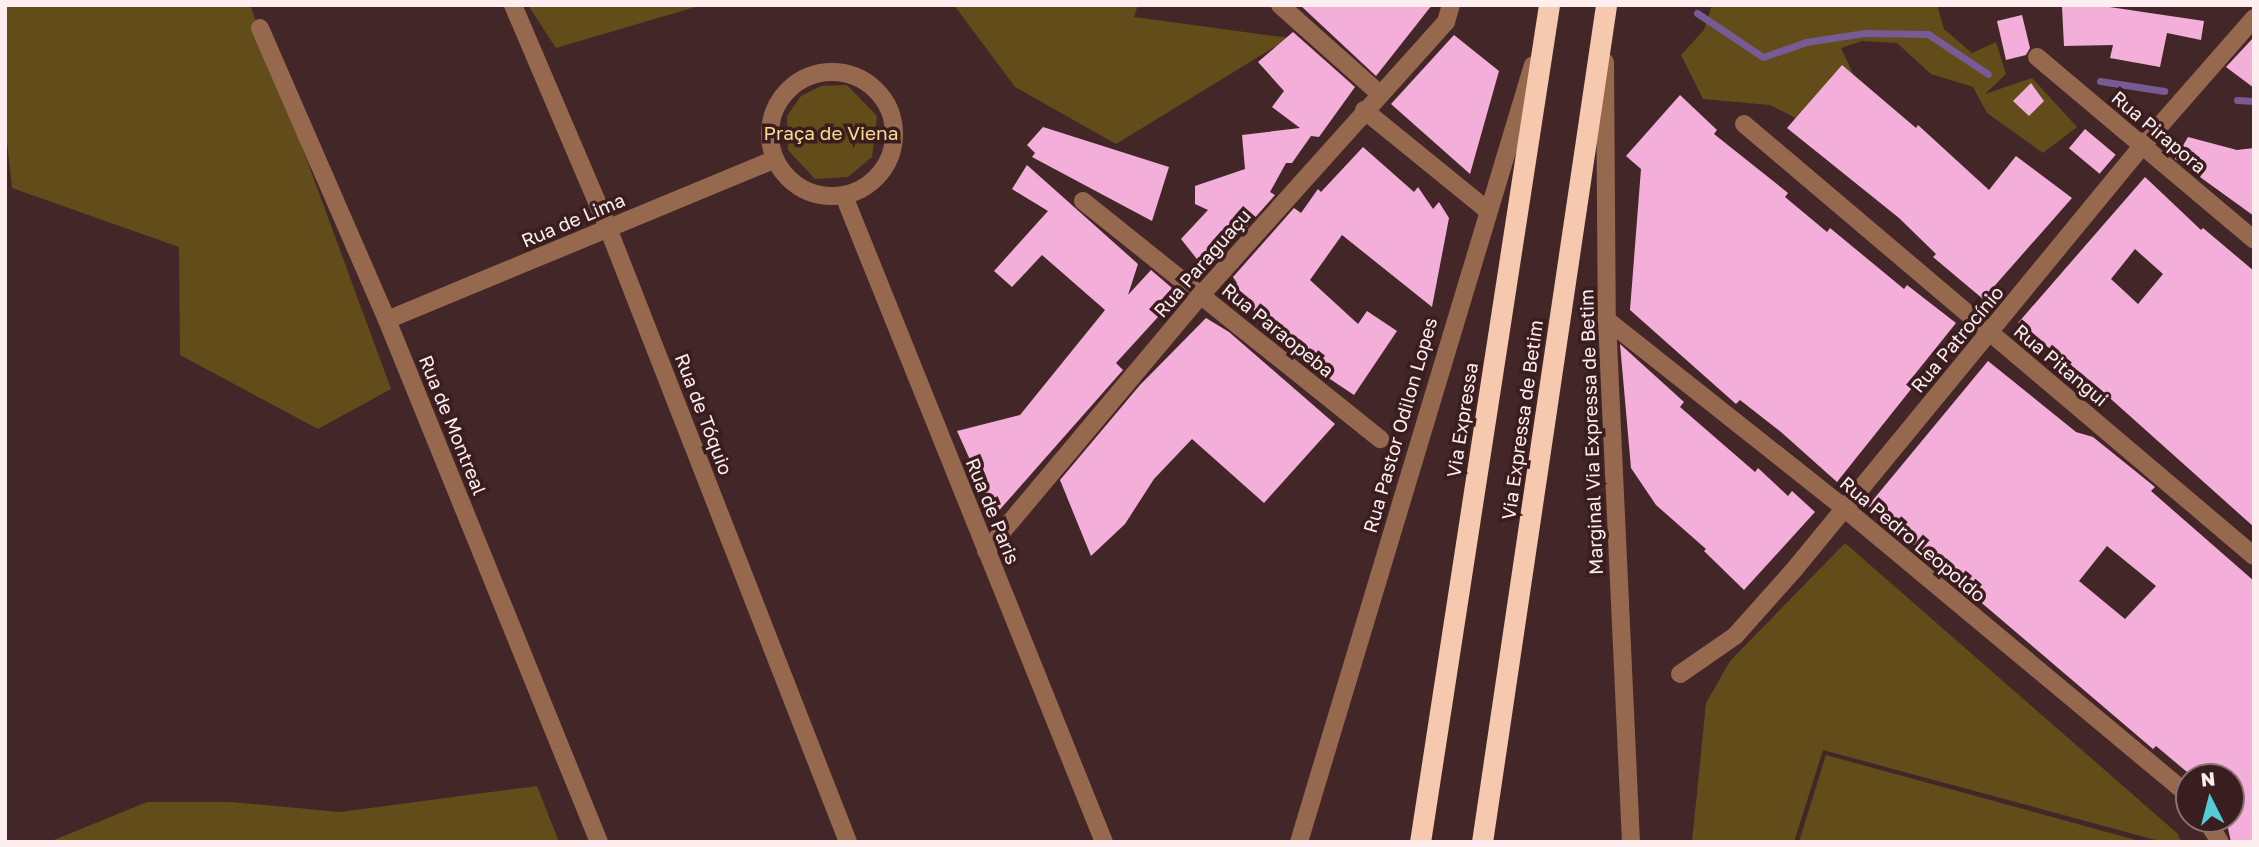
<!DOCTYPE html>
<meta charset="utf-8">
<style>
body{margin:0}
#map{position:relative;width:2259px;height:847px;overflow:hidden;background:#432728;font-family:"Golos Text",sans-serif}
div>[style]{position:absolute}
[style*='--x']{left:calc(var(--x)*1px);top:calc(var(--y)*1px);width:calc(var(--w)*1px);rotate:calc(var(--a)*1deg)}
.green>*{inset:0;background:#614c1a}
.stream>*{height:7px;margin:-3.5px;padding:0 3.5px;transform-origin:3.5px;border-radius:3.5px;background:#785a95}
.building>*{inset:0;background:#f3afd9;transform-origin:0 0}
.minor>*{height:18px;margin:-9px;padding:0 9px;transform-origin:9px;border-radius:9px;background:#96684e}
.minor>.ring{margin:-9px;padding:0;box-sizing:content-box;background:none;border:18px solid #96684e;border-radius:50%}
.highway>*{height:21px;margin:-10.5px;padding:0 10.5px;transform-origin:10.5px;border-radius:10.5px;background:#f6c8ae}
span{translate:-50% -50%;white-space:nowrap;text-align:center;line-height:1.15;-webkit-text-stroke:7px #391d1f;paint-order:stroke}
.street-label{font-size:19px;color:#feeeef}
.park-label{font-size:19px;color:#fedc91}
.frame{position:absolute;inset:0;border:7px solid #feeeef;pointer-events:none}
.north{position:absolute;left:2175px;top:763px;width:70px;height:70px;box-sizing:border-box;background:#391d1f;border:2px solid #887172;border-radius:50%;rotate:354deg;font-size:19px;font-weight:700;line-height:28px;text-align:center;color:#feeeef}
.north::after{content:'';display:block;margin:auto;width:24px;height:32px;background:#52ccd6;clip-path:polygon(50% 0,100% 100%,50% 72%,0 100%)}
</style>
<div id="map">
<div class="green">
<div style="clip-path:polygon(5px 5px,250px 5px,391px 389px,318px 429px,180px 355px,179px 247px,12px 188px,5px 124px)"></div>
<div style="clip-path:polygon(528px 5px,702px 5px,556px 48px)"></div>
<div style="clip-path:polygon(954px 5px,1138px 5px,1134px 17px,1289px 38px,1116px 144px,1015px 87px)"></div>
<div style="clip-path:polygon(1712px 5px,1937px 5px,1944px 29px,1972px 53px,1996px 42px,2006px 74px,1985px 94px,2032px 78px,2077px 127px,2043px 153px,1987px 113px,1973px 87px,1931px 74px,1897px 43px,1862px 41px,1841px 48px,1859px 87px,1805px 123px,1770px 105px,1703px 99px,1681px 55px,1704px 30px)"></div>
<div style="clip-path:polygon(847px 85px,877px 116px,872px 157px,848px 177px,815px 179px,788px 150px,787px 116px,801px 96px,821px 86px)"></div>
<div style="clip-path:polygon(1845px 543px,2178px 834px,2181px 842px,2163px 842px,1823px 750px,1794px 842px,1692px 842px,1706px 703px,1730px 661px)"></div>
<div style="clip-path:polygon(1826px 755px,2143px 842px,1799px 842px)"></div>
<div style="clip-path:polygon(537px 786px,559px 842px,49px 842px,147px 802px,231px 802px,340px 812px)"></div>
</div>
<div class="stream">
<div style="--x:1697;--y:13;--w:79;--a:33.7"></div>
<div style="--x:1763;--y:57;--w:46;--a:-19.2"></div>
<div style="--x:1806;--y:42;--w:59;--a:-8.8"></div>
<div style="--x:1864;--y:33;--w:64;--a:0.9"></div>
<div style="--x:1928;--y:34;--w:72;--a:33.7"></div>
<div style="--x:2100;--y:81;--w:65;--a:8.9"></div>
<div style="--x:2237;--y:100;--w:17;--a:3"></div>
</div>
<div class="building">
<div style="clip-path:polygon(1300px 5px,1432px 5px,1376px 76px)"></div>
<div style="clip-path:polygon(2096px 5px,2204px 21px,2201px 40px,2167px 33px,2160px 67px,2110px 58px,2113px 45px,2064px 46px,2062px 7px)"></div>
<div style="clip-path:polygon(2022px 15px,2030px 48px,2026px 55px,2006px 60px,1997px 21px)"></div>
<div style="clip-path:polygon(1293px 32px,1355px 87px,1319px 137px,1311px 136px,1292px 163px,1286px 163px,1270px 192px,1275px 195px,1219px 258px,1216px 254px,1204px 268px,1181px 239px,1208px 210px,1195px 204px,1195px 186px,1245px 169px,1242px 135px,1300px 128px,1272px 107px,1284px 91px,1258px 62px)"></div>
<div style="clip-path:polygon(1454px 35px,1499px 71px,1470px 174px,1391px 104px)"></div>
<div style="clip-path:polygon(2254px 37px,2254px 88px,2226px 67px)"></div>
<div style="clip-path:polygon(1842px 65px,1916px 128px,1918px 125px,1989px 190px,2016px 156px,2072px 198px,1983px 299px,1933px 257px,1936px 254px,1899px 218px,1787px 128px)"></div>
<div style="clip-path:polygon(2031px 83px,2044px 101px,2029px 116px,2013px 101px)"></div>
<div style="clip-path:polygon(1680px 95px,1717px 130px,1714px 134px,1788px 193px,1785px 197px,1827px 232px,1830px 228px,1904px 289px,1907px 285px,1956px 323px,1907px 384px,1912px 388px,1837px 482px,1781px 432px,1740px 400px,1736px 404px,1630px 310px,1641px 169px,1626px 156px)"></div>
<div style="clip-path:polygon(1043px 127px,1169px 167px,1152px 221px,1032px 157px,1035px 153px,1027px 145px)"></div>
<div style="left:2085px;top:129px;width:40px;height:25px;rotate:40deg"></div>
<div style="clip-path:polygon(2188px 137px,2237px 150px,2254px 148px,2254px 216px,2175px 159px)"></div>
<div style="clip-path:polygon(1363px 147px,1414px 192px,1418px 187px,1433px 209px,1439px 202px,1449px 218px,1432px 307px,1342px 235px,1310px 280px,1358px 324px,1367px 311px,1397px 331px,1354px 395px,1324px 375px,1326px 372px,1290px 338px,1230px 292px,1237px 283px,1233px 277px,1294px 208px,1301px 213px,1318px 189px,1321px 192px)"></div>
<div style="clip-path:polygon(1027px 165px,1138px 264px,1128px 295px,1151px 270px,1179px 294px,1116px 363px,1123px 370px,995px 515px,957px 431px,1020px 415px,1105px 310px,1042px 255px,1012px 287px,994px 271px,1048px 211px,1012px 189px)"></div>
<div style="clip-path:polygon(evenodd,2145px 177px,2201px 230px,2203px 228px,2254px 271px,2254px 527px,2093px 383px,2018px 323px,2145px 177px,2135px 249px,2163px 274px,2138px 304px,2111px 279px,2135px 249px)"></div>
<div style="clip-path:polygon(1206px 318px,1229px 332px,1335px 424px,1264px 503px,1192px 439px,1154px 479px,1125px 524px,1091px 556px,1060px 480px,1140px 385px)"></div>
<div style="clip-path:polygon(1620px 344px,1684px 402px,1680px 407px,1755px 472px,1758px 468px,1788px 496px,1792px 491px,1815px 512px,1744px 590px,1704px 551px,1706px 549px,1656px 505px,1631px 468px)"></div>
<div style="clip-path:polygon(evenodd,1988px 361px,2076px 432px,2093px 437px,2155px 487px,2151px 491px,2254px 581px,2254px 842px,2231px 842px,2226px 819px,2231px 819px,2231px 777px,2193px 777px,2156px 746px,2153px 749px,1868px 506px,1988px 361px,2107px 546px,2156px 586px,2125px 619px,2079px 581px,2107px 546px)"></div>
</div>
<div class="minor">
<div style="--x:513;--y:5;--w:242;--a:66.9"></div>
<div style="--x:608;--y:228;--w:659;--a:68.65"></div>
<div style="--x:1280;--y:5;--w:134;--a:41.7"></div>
<div style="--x:260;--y:28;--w:318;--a:66.5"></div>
<div style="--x:387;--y:320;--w:563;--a:67.9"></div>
<div style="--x:2037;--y:57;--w:284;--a:40.1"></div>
<div style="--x:1605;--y:62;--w:258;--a:89.6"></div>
<div style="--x:1607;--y:320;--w:523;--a:87.37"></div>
<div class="ring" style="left:770px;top:72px;width:106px;height:106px"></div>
<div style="--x:1364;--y:110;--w:157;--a:39.1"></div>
<div style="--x:1744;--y:124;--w:668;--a:40.27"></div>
<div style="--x:844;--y:196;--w:696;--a:68.08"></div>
<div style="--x:1083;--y:201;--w:381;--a:38.7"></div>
<div style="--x:387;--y:320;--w:420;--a:-22.5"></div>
<div style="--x:1607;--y:320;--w:303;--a:38.4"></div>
<div style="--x:1844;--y:508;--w:449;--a:39.8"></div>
<div style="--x:986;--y:551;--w:334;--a:-50"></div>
<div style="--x:1201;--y:295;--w:367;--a:-48.1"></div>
<div style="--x:1446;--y:22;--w:18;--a:-74"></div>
<div style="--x:1680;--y:674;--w:67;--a:-34.6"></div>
<div style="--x:1735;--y:636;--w:87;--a:-48.3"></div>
<div style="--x:1793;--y:571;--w:550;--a:-50.61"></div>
<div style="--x:2142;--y:146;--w:170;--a:-48.8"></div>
<div style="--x:2206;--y:819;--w:27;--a:59"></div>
<div style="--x:1299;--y:842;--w:811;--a:-73.24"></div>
</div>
<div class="highway">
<div style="--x:1420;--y:842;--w:847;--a:-81.24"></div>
<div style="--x:1482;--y:842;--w:846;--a:-81.57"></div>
</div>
<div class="street-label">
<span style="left:2159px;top:132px;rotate:40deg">Rua Pirapora</span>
<span style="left:573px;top:220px;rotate:-23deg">Rua de Lima</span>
<span style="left:1202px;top:263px;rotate:-49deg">Rua Paraguaçu</span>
<span style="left:1278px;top:330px;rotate:39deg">Rua Paraopeba</span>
<span style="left:1957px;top:339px;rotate:-50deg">Rua Patrocínio</span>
<span style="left:2061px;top:365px;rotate:40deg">Rua Pitangui</span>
<span style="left:704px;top:414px;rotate:69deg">Rua de Tóquio</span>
<span style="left:1462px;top:420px;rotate:-81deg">Via Expressa</span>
<span style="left:1522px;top:420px;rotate:-82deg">Via Expressa de Betim</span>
<span style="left:453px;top:425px;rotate:68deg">Rua de Montreal</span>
<span style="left:1400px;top:425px;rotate:-74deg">Rua Pastor Odilon Lopes</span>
<span style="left:1591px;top:432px;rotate:-92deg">Marginal Via Expressa de Betim</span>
<span style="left:993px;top:511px;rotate:68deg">Rua de Paris</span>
<span style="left:1913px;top:539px;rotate:40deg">Rua Pedro Leopoldo</span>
</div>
<div class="park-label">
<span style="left:831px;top:133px">Praça de Viena</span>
</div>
<div class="frame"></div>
<div class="north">N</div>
</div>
